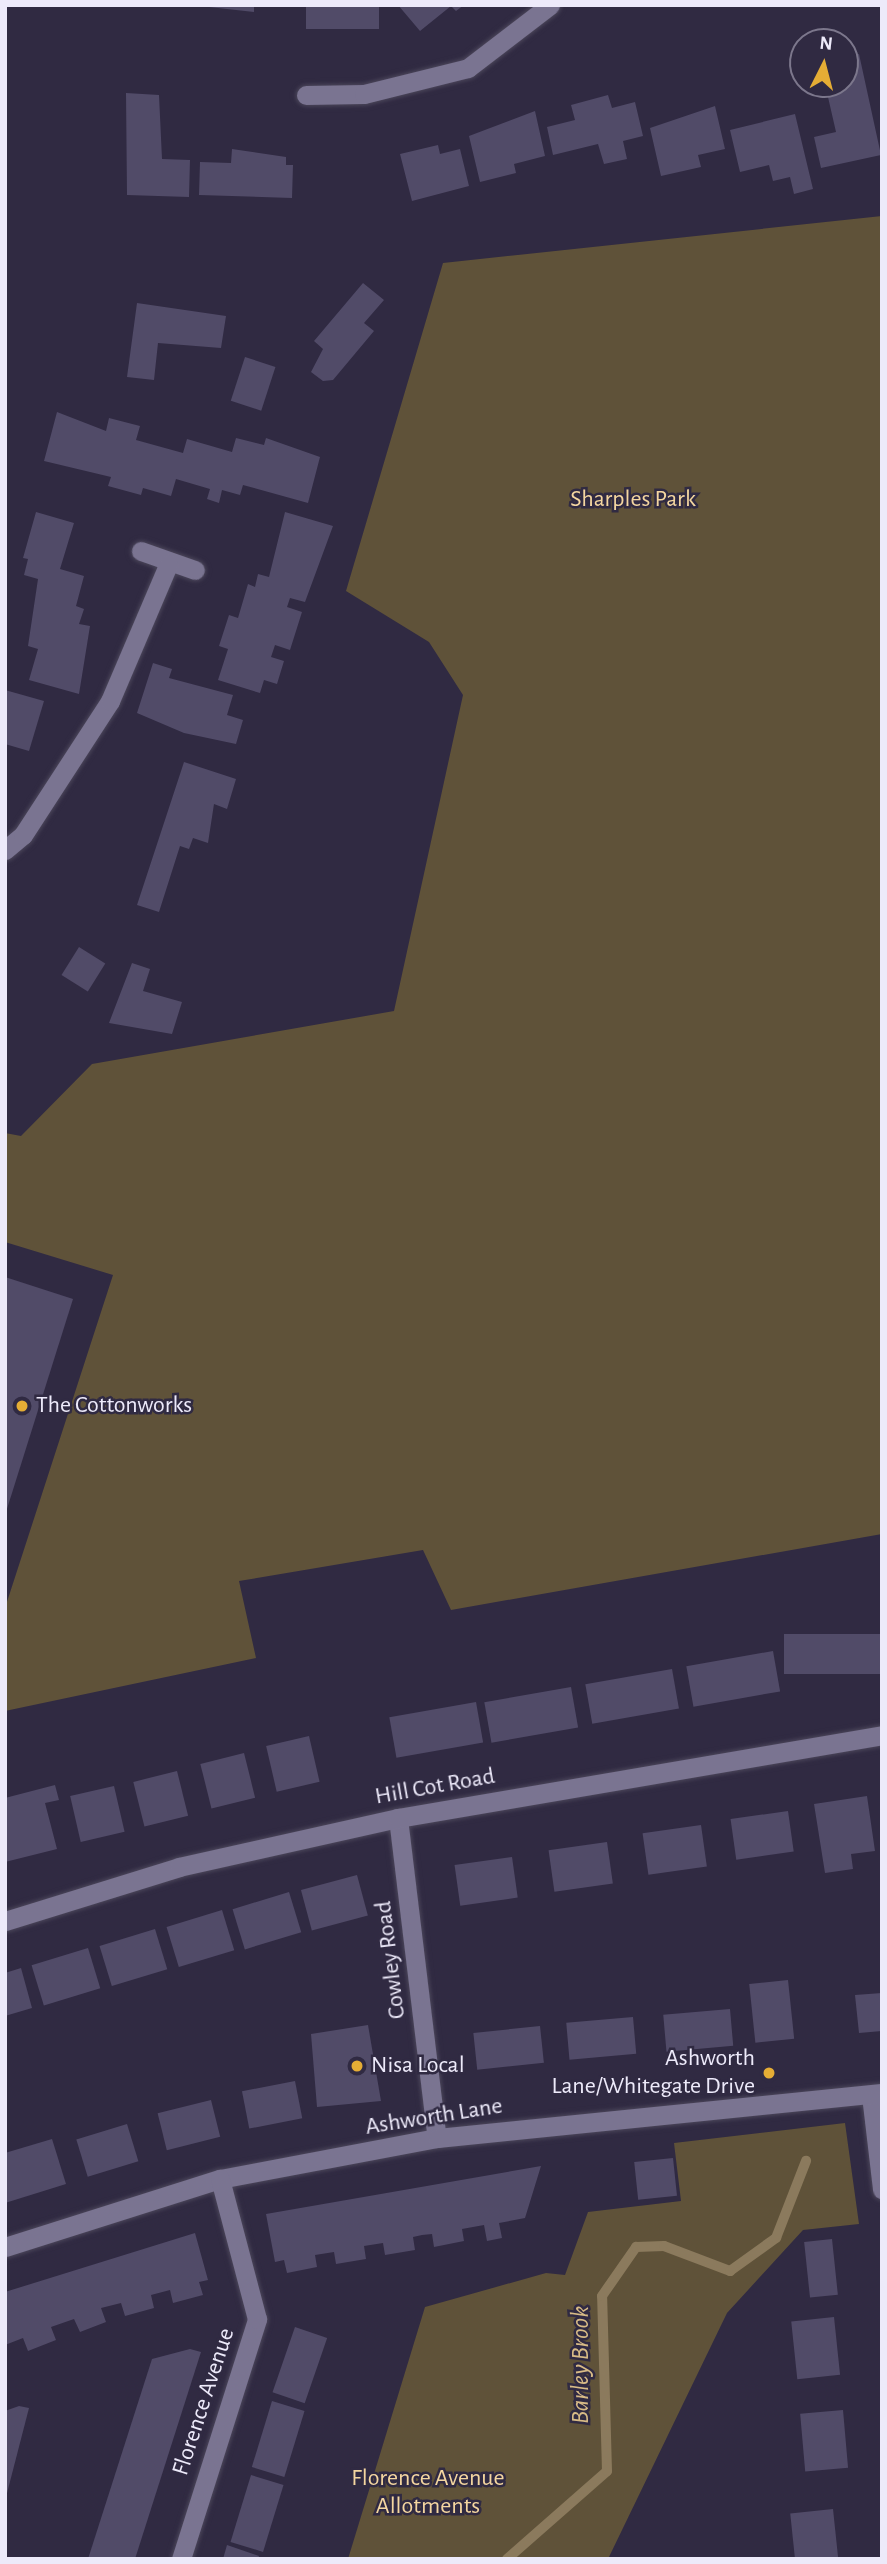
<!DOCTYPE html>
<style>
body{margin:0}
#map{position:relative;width:887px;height:2564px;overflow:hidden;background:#302a42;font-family:"Alegreya Sans",sans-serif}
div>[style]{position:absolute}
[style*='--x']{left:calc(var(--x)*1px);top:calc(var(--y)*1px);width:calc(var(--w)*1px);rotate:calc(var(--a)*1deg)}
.green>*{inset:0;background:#5f5239}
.stream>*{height:10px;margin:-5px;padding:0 5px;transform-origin:5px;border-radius:5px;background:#8b7a5d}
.building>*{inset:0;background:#514b68;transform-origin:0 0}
.roads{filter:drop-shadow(0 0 2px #4b465a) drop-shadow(0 0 2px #4b465a)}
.minor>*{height:19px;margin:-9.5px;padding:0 9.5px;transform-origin:9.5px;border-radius:9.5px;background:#7a7491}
.dots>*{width:19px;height:19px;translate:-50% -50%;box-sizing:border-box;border:4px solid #302a42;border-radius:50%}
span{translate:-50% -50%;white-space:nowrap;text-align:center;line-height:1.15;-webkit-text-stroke:5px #302a42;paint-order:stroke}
.park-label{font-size:24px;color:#f4d6a0}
.poi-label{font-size:24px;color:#edeafa}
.left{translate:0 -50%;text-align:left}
.right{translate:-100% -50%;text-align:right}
.street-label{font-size:24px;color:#edeafa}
.water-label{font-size:26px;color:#d8bb86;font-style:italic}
.frame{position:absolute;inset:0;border:7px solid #edeafa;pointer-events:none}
.north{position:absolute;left:789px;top:28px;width:70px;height:70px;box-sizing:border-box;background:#302a42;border:2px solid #7c778c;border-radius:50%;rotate:6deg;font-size:19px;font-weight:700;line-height:28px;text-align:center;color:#edeafa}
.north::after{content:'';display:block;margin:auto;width:24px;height:32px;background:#e5ad35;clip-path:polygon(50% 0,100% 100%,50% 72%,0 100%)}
</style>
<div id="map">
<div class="green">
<div style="clip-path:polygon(882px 216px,882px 1534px,451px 1610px,423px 1550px,239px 1581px,256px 1658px,5px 1711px,5px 1608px,113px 1275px,5px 1242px,5px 1133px,21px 1136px,92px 1064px,394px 1011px,463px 695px,429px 642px,346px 591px,443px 263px)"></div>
<div style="clip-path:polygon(845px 2123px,859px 2224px,803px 2230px,727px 2313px,608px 2559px,348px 2559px,425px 2307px,546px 2273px,565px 2275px,588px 2212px,681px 2201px,674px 2143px)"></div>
</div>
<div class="stream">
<div style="--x:507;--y:2559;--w:133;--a:-41.3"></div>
<div style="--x:607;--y:2471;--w:175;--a:-91.6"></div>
<div style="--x:602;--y:2296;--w:60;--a:-55.2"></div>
<div style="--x:636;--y:2247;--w:28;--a:-2"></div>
<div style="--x:664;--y:2246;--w:71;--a:20.7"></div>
<div style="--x:730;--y:2271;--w:57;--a:-35.7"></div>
<div style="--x:776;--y:2238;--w:83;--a:-68.7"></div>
</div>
<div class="building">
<div style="clip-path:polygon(191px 5px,254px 5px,254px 12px)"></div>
<div style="left:306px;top:5px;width:73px;height:24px"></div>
<div style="clip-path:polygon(398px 5px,464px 5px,456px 11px,451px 6px,420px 31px)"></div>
<div style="clip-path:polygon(859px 54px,881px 155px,821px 168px,814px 137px,836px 132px,825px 84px,845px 84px,845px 57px)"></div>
<div style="clip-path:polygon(126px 93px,159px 95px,162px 159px,190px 160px,189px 197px,127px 195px)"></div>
<div style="clip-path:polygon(608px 95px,612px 108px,635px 102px,643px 136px,623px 141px,627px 159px,604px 164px,598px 144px,553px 155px,547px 127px,575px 120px,571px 105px)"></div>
<div style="clip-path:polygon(715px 106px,725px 149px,698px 155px,701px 167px,661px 176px,650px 128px)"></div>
<div style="clip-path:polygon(535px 111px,545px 156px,514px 164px,516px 173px,480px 182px,469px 136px)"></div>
<div style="clip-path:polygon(795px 114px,813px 189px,794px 194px,790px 177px,773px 181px,769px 165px,740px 172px,730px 130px)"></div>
<div style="clip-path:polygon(438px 145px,440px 154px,460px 149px,469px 186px,412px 201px,400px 154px)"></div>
<div style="clip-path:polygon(232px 149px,286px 157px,286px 165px,293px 165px,292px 198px,199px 195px,200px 162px,231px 163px)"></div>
<div style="clip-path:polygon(363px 283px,384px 300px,364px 323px,374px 331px,333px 380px,323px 381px,311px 372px,323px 349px,314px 341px)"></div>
<div style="clip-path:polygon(137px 303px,226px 316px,221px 348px,158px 343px,154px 380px,127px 377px)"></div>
<div style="left:245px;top:357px;width:32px;height:46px;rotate:18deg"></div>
<div style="clip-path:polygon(57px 412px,106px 431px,109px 418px,140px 426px,136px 440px,183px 453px,187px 439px,232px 452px,236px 438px,264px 445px,266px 438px,320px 457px,308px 503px,243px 485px,240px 495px,222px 490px,219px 503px,207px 499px,210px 489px,176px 479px,171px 496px,143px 488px,141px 495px,108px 486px,111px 477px,44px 461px)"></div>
<div style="clip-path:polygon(36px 512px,74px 523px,60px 569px,84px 576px,76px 606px,84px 609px,79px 624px,90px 626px,79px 694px,29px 680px,38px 649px,28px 646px,38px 579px,24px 575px,28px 559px,23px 558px)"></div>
<div style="clip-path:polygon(285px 512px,333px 526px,305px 602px,290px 598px,287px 607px,302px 612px,290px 650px,275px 645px,271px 657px,284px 661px,277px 684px,264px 680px,260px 693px,218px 680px,228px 649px,219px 646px,229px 615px,238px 618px,248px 584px,255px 587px,258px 574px,269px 577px)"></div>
<div style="clip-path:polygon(153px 663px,172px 669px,169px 678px,233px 695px,227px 715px,243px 720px,236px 744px,184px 733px,137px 713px)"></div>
<div style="clip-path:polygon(5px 690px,44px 701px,29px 751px,5px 744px)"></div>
<div style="clip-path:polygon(184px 762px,236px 779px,227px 809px,214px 804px,208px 843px,193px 838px,189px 849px,180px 846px,159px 912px,137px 905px)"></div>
<div style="left:79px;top:947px;width:31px;height:33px;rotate:32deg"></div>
<div style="clip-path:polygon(132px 963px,150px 969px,143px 991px,182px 1002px,172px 1034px,109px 1023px)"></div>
<div style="clip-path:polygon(5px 1277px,73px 1299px,6px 1512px,5px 1512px)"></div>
<div style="left:882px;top:1634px;width:40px;height:98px;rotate:90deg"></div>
<div style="left:773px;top:1651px;width:41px;height:88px;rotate:80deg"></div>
<div style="left:672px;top:1669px;width:40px;height:88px;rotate:80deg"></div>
<div style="left:571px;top:1687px;width:41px;height:88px;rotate:80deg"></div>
<div style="left:476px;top:1702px;width:41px;height:88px;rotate:80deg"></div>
<div style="left:309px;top:1736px;width:47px;height:44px;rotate:77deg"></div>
<div style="left:244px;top:1753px;width:46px;height:45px;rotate:76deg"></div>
<div style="left:177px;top:1771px;width:46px;height:45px;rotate:76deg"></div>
<div style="clip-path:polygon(55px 1785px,59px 1800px,45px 1803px,57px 1849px,5px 1862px,5px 1798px)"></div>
<div style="left:114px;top:1786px;width:47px;height:45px;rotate:77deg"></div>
<div style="clip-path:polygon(867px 1796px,875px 1851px,851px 1854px,853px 1869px,825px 1873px,814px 1804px)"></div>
<div style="left:788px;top:1811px;width:41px;height:58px;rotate:82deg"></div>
<div style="left:701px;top:1825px;width:42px;height:59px;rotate:82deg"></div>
<div style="left:607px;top:1842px;width:42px;height:59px;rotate:82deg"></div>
<div style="left:512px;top:1857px;width:41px;height:58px;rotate:82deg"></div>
<div style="left:357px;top:1875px;width:42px;height:58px;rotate:75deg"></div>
<div style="left:289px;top:1892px;width:42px;height:59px;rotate:73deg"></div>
<div style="left:222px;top:1910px;width:42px;height:58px;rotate:73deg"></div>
<div style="left:155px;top:1929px;width:42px;height:58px;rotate:73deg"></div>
<div style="left:88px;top:1948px;width:42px;height:59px;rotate:73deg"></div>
<div style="clip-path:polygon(21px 1968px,32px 2008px,5px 2016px,5px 1973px)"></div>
<div style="left:788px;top:1980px;width:59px;height:39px;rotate:84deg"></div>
<div style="clip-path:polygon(882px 1993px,882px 2031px,859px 2033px,855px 1995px)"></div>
<div style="left:730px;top:2009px;width:37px;height:67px;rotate:85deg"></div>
<div style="left:633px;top:2017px;width:37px;height:67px;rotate:85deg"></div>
<div style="clip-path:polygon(368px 2025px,381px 2101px,317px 2107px,311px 2034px)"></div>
<div style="left:540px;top:2026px;width:37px;height:67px;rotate:84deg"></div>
<div style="left:295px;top:2081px;width:38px;height:54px;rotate:79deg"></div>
<div style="left:211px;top:2100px;width:38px;height:55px;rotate:76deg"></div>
<div style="left:127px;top:2124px;width:39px;height:53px;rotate:73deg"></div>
<div style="clip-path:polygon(52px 2139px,66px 2184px,5px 2203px,5px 2153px)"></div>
<div style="left:673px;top:2158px;width:38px;height:39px;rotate:84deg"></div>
<div style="clip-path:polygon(541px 2166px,525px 2218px,499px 2223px,502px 2238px,487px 2241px,484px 2225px,462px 2229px,464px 2241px,434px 2247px,432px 2234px,422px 2235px,413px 2237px,415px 2250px,385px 2255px,383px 2243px,364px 2246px,366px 2259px,336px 2264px,334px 2252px,315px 2255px,317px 2267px,287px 2273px,284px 2260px,275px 2262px,266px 2214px)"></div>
<div style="clip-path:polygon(195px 2233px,208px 2280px,199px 2282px,203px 2295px,173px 2303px,170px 2290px,151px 2295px,154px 2308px,125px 2316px,121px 2303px,101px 2308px,106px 2322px,80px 2332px,74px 2319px,51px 2327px,56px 2340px,28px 2351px,23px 2338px,5px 2345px,5px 2292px)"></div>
<div style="left:832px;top:2239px;width:56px;height:28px;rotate:84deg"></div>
<div style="left:834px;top:2317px;width:58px;height:43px;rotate:84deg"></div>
<div style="left:295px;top:2327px;width:34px;height:69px;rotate:19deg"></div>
<div style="clip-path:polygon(190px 2349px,201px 2352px,135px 2559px,88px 2559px,152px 2359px)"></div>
<div style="left:272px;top:2401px;width:34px;height:69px;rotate:17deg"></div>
<div style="clip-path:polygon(19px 2406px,29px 2408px,6px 2497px,5px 2411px)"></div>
<div style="left:843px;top:2410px;width:58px;height:43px;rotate:85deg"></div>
<div style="left:251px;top:2475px;width:34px;height:70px;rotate:17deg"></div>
<div style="left:833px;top:2509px;width:50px;height:43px;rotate:84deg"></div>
<div style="clip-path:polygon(227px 2545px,259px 2556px,258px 2559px,223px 2559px)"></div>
</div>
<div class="roads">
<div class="minor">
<div style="--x:306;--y:95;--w:58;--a:-1"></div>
<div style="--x:364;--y:94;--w:107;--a:-14"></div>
<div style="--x:468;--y:68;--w:103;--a:-37.5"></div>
<div style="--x:141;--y:551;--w:57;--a:19.4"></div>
<div style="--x:5;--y:850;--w:23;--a:-40"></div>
<div style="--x:23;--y:835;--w:160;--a:-57"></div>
<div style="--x:110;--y:701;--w:148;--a:-66.9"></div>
<div style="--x:398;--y:1818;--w:322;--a:83.1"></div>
<div style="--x:5;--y:1921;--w:182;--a:-17.2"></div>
<div style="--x:179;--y:1867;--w:224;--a:-12.6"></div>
<div style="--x:398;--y:1818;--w:491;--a:-9.7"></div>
<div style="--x:871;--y:2095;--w:95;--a:83.3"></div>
<div style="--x:5;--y:2247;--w:225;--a:-17.6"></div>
<div style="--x:220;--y:2179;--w:221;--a:-10.7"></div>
<div style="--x:437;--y:2138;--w:447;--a:-5.8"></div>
<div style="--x:181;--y:2559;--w:252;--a:-72.4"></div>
<div style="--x:257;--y:2319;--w:145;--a:-104.8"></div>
</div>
</div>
<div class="dots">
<div style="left:22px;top:1406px;background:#e5ad35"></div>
<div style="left:357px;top:2066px;background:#e5ad35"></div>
<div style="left:769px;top:2073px;background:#e5ad35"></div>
</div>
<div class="park-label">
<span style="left:633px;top:500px">Sharples Park</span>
<span style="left:428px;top:2493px">Florence Avenue<br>Allotments</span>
</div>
<div class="poi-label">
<span class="left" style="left:36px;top:1406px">The Cottonworks</span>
<span class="right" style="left:755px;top:2073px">Ashworth<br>Lane/Whitegate Drive</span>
<span class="left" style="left:371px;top:2066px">Nisa Local</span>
</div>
<div class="street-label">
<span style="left:435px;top:1787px;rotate:-10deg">Hill Cot Road</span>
<span style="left:391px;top:1960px;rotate:-97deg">Cowley Road</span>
<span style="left:434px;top:2117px;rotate:-9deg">Ashworth Lane</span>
<span style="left:204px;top:2402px;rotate:-72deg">Florence Avenue</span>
</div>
<div class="water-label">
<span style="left:581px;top:2365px;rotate:-90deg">Barley Brook</span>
</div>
<div class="frame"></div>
<div class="north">N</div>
</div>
